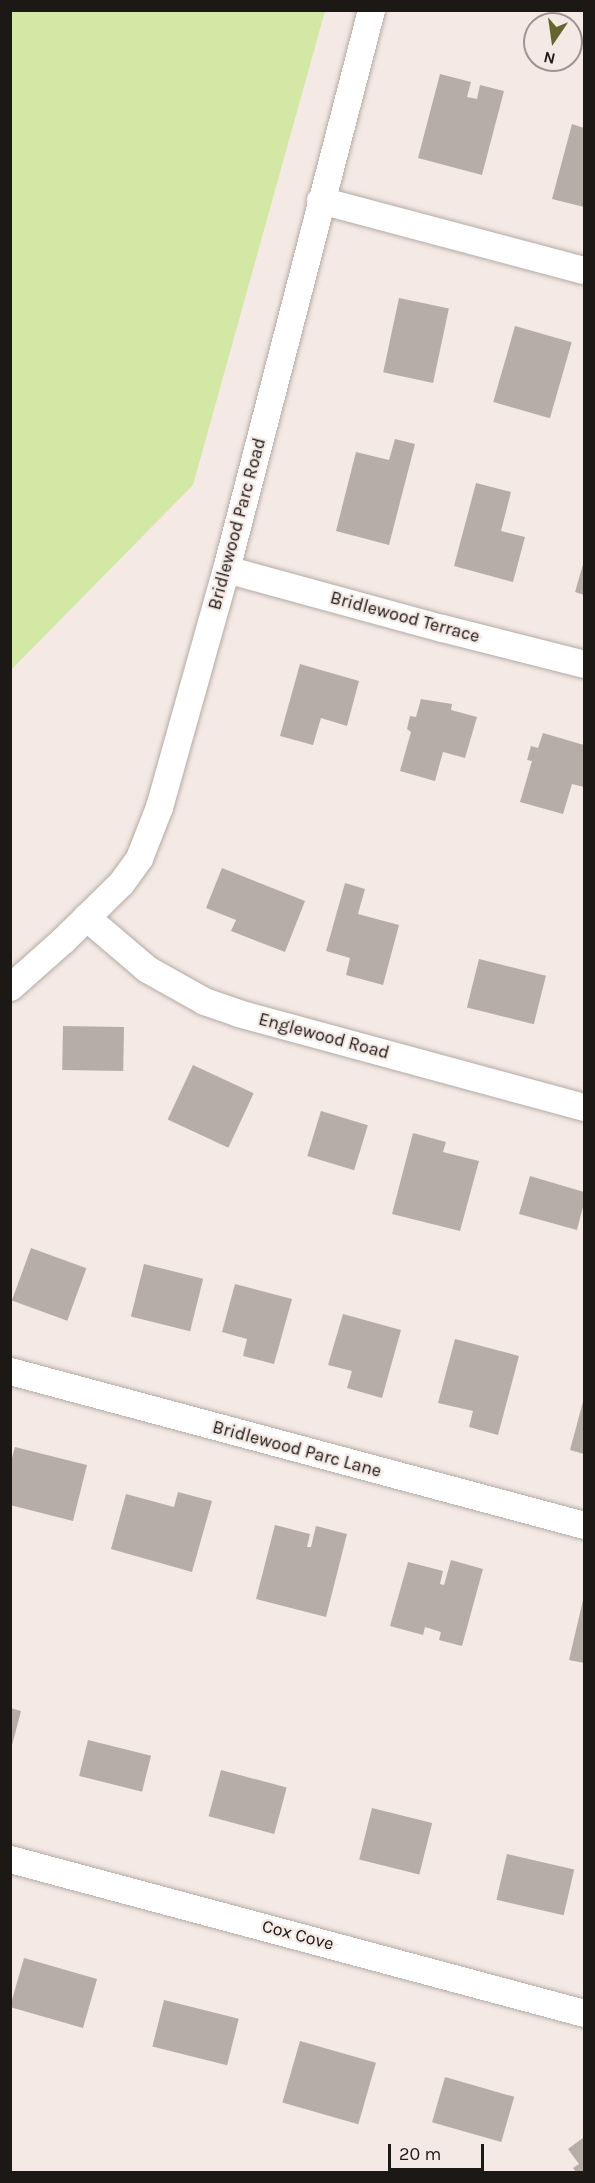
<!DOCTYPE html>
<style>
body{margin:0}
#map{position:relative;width:595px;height:2183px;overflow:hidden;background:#f4e9e4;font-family:Karla,sans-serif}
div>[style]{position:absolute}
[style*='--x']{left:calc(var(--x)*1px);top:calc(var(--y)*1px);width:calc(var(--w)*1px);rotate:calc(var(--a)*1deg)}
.green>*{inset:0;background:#d3e8a5}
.building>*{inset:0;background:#b7ada7;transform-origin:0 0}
.roads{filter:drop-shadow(0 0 2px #b4aaa5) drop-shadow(0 0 2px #b4aaa5)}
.minor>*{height:27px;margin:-13.5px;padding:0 13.5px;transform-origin:13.5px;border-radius:13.5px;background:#fff}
span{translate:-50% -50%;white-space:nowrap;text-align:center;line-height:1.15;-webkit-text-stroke:4.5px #f4e9e4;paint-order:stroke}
.street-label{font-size:18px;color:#1c1816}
.frame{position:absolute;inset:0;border:12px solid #1c1816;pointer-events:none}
.north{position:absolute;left:523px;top:12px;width:60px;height:60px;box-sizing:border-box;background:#f4e9e4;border:2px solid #9e9592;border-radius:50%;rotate:193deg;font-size:16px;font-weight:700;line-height:24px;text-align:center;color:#1c1816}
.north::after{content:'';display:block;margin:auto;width:21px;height:27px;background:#666531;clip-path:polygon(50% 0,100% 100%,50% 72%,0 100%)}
.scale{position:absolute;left:388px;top:2144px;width:96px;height:27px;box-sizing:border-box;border:3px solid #1c1816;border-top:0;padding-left:8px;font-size:18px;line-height:21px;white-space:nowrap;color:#1c1816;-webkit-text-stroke:4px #f4e9e4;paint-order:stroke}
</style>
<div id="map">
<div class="green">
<div style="clip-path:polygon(11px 10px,325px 11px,193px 485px,11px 670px)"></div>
</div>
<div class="building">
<div style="clip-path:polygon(440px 74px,471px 82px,467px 97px,477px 99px,480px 85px,504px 91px,482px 175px,418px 158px)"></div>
<div style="clip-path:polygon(572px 124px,584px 128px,584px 207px,552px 199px)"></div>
<div style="left:399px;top:298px;width:51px;height:76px;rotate:12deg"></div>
<div style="left:515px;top:326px;width:59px;height:79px;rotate:16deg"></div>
<div style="clip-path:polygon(395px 439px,415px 444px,389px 545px,336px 531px,356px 452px,389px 460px)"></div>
<div style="clip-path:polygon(476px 483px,511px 492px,501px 531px,525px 537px,513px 582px,454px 566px)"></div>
<div style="clip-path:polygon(584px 561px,584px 595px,575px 592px)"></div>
<div style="clip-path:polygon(300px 664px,359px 681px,347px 726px,321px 718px,313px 745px,280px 736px)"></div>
<div style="clip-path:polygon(421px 699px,452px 704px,451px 710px,477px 717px,465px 758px,443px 752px,435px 781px,400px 771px,411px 732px,407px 729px,410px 716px,416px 717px)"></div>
<div style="clip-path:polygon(543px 733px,584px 745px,584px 787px,572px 784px,563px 814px,520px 802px,532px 761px,527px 760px,531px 746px,538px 748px)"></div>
<div style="clip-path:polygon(222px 868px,305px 901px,285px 952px,231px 931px,236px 920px,206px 908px)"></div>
<div style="clip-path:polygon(345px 883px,365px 889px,358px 914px,399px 925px,383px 985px,346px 975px,350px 958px,326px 951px)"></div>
<div style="left:479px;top:959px;width:69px;height:50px;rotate:14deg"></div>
<div style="left:63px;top:1026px;width:61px;height:44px;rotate:1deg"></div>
<div style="left:193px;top:1065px;width:67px;height:60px;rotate:25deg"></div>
<div style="left:321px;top:1111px;width:49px;height:47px;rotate:17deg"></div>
<div style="clip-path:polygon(413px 1133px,446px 1142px,443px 1152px,479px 1161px,460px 1231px,392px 1214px)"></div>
<div style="clip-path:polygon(530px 1176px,584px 1192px,584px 1203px,577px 1230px,519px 1214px)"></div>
<div style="left:31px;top:1248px;width:59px;height:56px;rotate:20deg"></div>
<div style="left:144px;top:1264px;width:61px;height:54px;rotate:14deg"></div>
<div style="clip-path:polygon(235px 1284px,292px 1299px,274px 1364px,243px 1356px,247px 1339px,222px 1332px)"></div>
<div style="clip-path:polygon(343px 1314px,401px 1330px,382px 1398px,347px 1388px,352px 1371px,328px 1365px)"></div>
<div style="clip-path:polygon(455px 1339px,519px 1356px,498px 1435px,469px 1427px,473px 1411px,438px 1403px)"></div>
<div style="clip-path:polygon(584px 1398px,584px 1454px,570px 1450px)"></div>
<div style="clip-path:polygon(15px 1447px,87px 1465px,73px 1521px,10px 1505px,10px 1465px)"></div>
<div style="clip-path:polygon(178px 1492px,212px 1501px,192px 1572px,111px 1549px,126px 1494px,174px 1507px)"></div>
<div style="clip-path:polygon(275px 1525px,310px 1534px,307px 1547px,311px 1547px,316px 1526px,347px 1534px,326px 1617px,256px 1599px)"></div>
<div style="clip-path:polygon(451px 1560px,483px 1569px,462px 1646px,439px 1640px,441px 1632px,425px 1627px,423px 1635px,390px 1626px,408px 1562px,443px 1571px,440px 1584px,444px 1585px)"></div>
<div style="clip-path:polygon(583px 1600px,584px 1601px,584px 1663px,569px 1660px)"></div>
<div style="clip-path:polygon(10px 1708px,21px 1711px,11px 1749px,10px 1749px)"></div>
<div style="left:88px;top:1740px;width:65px;height:37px;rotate:14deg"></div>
<div style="left:221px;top:1770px;width:68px;height:48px;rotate:15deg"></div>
<div style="left:372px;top:1808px;width:62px;height:53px;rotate:14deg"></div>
<div style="left:507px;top:1854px;width:69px;height:47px;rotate:13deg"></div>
<div style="left:24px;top:1958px;width:76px;height:51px;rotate:16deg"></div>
<div style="left:164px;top:2000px;width:77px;height:48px;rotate:14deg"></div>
<div style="left:300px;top:2041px;width:79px;height:64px;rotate:16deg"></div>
<div style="left:445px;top:2077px;width:72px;height:47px;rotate:16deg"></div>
<div style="clip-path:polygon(584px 2137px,584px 2172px,576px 2172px,573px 2168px,579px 2164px,568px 2149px)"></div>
</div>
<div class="roads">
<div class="minor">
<div style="--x:320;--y:200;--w:273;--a:14.9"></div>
<div style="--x:226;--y:569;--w:224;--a:15.3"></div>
<div style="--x:442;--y:628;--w:146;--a:14.2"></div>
<div style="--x:86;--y:917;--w:80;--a:40.4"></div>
<div style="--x:147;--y:969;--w:65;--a:29.3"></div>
<div style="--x:204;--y:1001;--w:36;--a:19"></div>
<div style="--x:238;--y:1013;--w:359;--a:15.2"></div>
<div style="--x:10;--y:987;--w:71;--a:-41.6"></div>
<div style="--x:63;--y:940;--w:81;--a:-44.5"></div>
<div style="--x:121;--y:883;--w:31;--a:-54"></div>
<div style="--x:139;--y:858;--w:55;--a:-68.6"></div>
<div style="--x:159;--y:807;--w:247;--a:-74.3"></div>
<div style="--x:226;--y:569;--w:577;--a:-75.46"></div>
<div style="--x:10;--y:1371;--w:594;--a:15.02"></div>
<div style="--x:10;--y:1859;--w:594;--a:15.02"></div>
</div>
</div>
<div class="street-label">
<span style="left:237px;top:524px;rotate:-75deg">Bridlewood Parc Road</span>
<span style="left:405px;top:617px;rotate:15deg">Bridlewood Terrace</span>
<span style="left:324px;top:1036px;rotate:15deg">Englewood Road</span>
<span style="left:297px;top:1449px;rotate:15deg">Bridlewood Parc Lane</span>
<span style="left:298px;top:1935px;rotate:15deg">Cox Cove</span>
</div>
<div class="frame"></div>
<div class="north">N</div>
<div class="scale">20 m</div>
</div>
